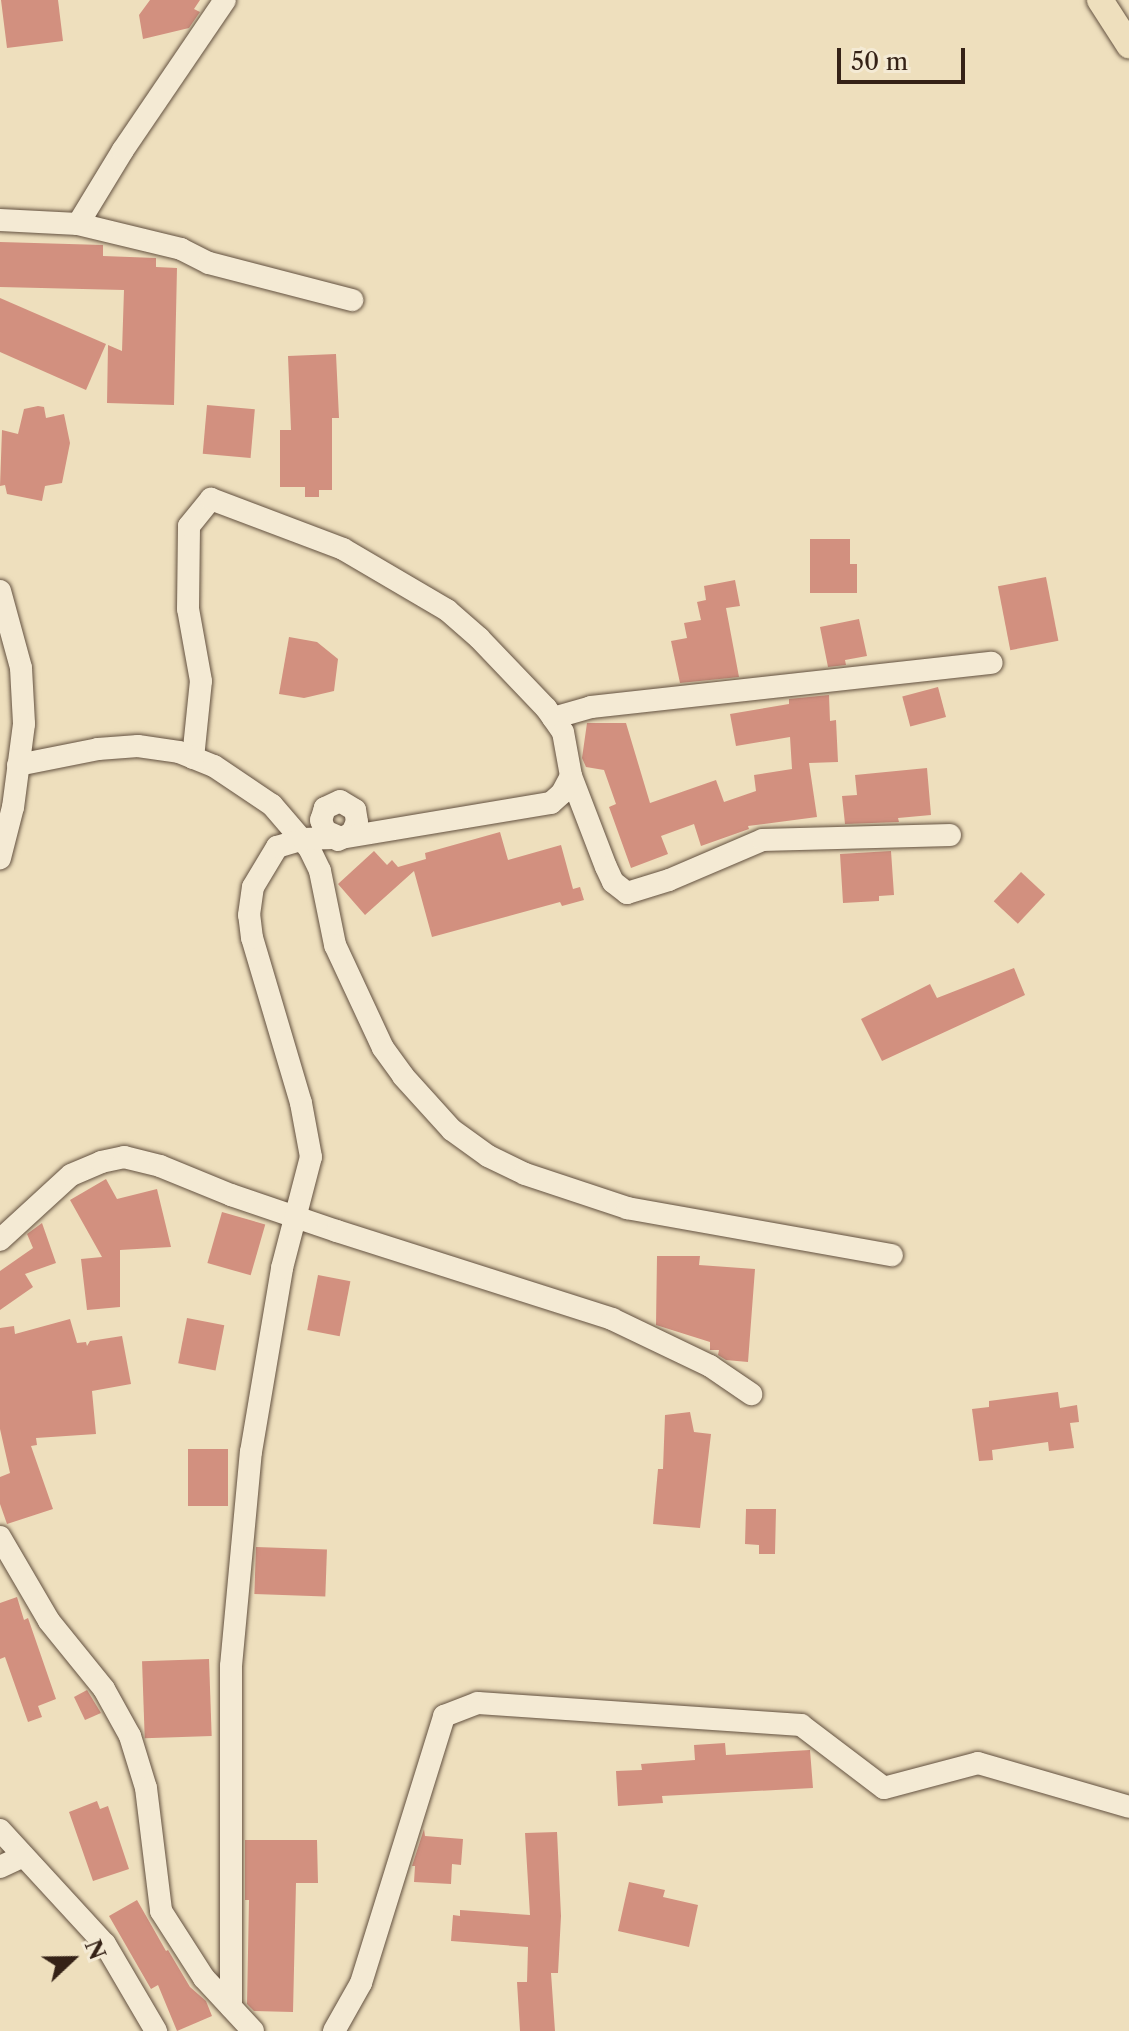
<!DOCTYPE html>
<style>
body{margin:0}
#map{position:relative;width:1129px;height:2031px;overflow:hidden;background:#eedfbd;font-family:"Libre Caslon Text",serif}
div>[style]{position:absolute}
[style*='--x']{left:calc(var(--x)*1px);top:calc(var(--y)*1px);width:calc(var(--w)*1px);rotate:calc(var(--a)*1deg)}
.building>*{inset:0;background:#d2907f;transform-origin:0 0}
.roads{filter:drop-shadow(0 0 2px #635140) drop-shadow(0 0 2px #635140)}
.minor>*{height:22px;margin:-11px;padding:0 11px;transform-origin:11px;border-radius:11px;background:#f4ead4}
.major>*{height:26px;margin:-13px;padding:0 13px;transform-origin:13px;border-radius:13px;background:#eedfbd}
span{translate:-50% -50%;white-space:nowrap;text-align:center;line-height:1.15;-webkit-text-stroke:7px #f4ead4;paint-order:stroke}
.north{position:absolute;left:32px;top:1919px;width:80px;height:80px;-webkit-text-stroke:6px #f4ead4;paint-order:stroke;rotate:68deg;font-size:22px;font-weight:700;line-height:32px;text-align:center;color:#352217}
.north::after{content:'';display:block;margin:auto;width:28px;height:36px;background:#352217;clip-path:polygon(50% 0,100% 100%,50% 72%,0 100%)}
.scale{position:absolute;left:837px;top:48px;width:128px;height:36px;box-sizing:border-box;border:4px solid #352217;border-top:0;padding-left:10px;font-size:24px;line-height:28px;white-space:nowrap;color:#352217;-webkit-text-stroke:6px #f4ead4;paint-order:stroke}
</style>
<div id="map">
<div class="building">
<div style="clip-path:polygon(1px 0,58px 0,63px 41px,7px 48px)"></div>
<div style="clip-path:polygon(150px 0,200px 0,194px 9px,200px 12px,189px 28px,143px 39px,139px 15px)"></div>
<div style="clip-path:polygon(0 242px,103px 245px,103px 256px,156px 258px,156px 267px,177px 268px,174px 405px,107px 403px,108px 345px,122px 351px,124px 290px,0 287px)"></div>
<div style="clip-path:polygon(0 298px,106px 344px,86px 390px,0 352px)"></div>
<div style="clip-path:polygon(336px 354px,339px 418px,332px 418px,332px 490px,319px 490px,319px 497px,305px 497px,305px 487px,280px 487px,280px 430px,291px 430px,288px 356px)"></div>
<div style="left:207px;top:405px;width:48px;height:49px;rotate:5deg"></div>
<div style="clip-path:polygon(38px 406px,44px 407px,46px 418px,64px 414px,70px 443px,62px 483px,45px 486px,42px 501px,7px 494px,5px 485px,0 486px,2px 430px,18px 434px,24px 409px)"></div>
<div style="clip-path:polygon(810px 539px,850px 539px,850px 564px,857px 564px,857px 593px,810px 593px)"></div>
<div style="left:1046px;top:577px;width:65px;height:49px;rotate:79deg"></div>
<div style="clip-path:polygon(735px 580px,740px 606px,726px 608px,739px 677px,680px 683px,671px 641px,687px 638px,684px 623px,701px 620px,697px 602px,706px 600px,704px 586px)"></div>
<div style="clip-path:polygon(859px 619px,867px 656px,845px 660px,846px 665px,828px 667px,820px 627px)"></div>
<div style="clip-path:polygon(289px 637px,317px 642px,338px 659px,334px 691px,304px 698px,279px 694px)"></div>
<div style="left:938px;top:687px;width:31px;height:37px;rotate:75deg"></div>
<div style="clip-path:polygon(829px 695px,830px 721px,836px 720px,838px 762px,809px 763px,817px 817px,748px 826px,749px 829px,701px 846px,694px 824px,661px 836px,668px 854px,631px 868px,609px 807px,616px 804px,604px 770px,586px 767px,582px 758px,587px 723px,626px 723px,650px 803px,716px 780px,724px 802px,756px 791px,754px 775px,792px 769px,790px 737px,736px 746px,730px 714px,789px 704px,789px 699px)"></div>
<div style="clip-path:polygon(927px 768px,931px 815px,898px 818px,899px 822px,845px 824px,842px 796px,857px 795px,855px 775px)"></div>
<div style="clip-path:polygon(500px 832px,508px 860px,561px 845px,573px 889px,580px 887px,584px 900px,562px 906px,560px 902px,432px 937px,414px 871px,365px 915px,338px 884px,374px 851px,387px 865px,392px 860px,398px 867px,426px 859px,425px 853px)"></div>
<div style="clip-path:polygon(891px 851px,894px 895px,879px 896px,879px 901px,843px 903px,840px 854px)"></div>
<div style="left:1021px;top:872px;width:33px;height:40px;rotate:43deg"></div>
<div style="clip-path:polygon(1014px 968px,1025px 995px,882px 1061px,861px 1019px,930px 984px,937px 998px)"></div>
<div style="clip-path:polygon(106px 1179px,117px 1199px,157px 1189px,171px 1247px,120px 1250px,120px 1307px,87px 1310px,81px 1259px,102px 1257px,70px 1200px)"></div>
<div style="left:222px;top:1212px;width:45px;height:53px;rotate:16deg"></div>
<div style="clip-path:polygon(42px 1223px,56px 1263px,25px 1274px,33px 1287px,0 1310px,0 1271px,33px 1248px,27px 1234px)"></div>
<div style="clip-path:polygon(657px 1256px,700px 1256px,699px 1265px,755px 1269px,748px 1362px,726px 1360px,718px 1355px,719px 1350px,710px 1350px,710px 1342px,656px 1325px)"></div>
<div style="left:318px;top:1275px;width:33px;height:56px;rotate:11deg"></div>
<div style="left:187px;top:1318px;width:38px;height:46px;rotate:11deg"></div>
<div style="clip-path:polygon(70px 1319px,77px 1343px,86px 1342px,87px 1346px,90px 1341px,122px 1336px,131px 1384px,92px 1391px,96px 1434px,36px 1438px,37px 1445px,31px 1446px,53px 1509px,7px 1524px,0 1504px,0 1477px,10px 1473px,0 1429px,0 1328px,14px 1326px,15px 1334px)"></div>
<div style="clip-path:polygon(1058px 1392px,1060px 1408px,1077px 1405px,1079px 1422px,1070px 1423px,1074px 1448px,1049px 1451px,1048px 1442px,992px 1450px,993px 1460px,979px 1461px,972px 1409px,989px 1407px,989px 1401px)"></div>
<div style="clip-path:polygon(690px 1412px,694px 1432px,711px 1434px,700px 1528px,653px 1524px,658px 1469px,663px 1469px,665px 1415px)"></div>
<div style="left:188px;top:1449px;width:40px;height:57px"></div>
<div style="clip-path:polygon(746px 1509px,776px 1509px,775px 1554px,759px 1554px,759px 1545px,745px 1544px)"></div>
<div style="left:256px;top:1547px;width:71px;height:47px;rotate:2deg"></div>
<div style="clip-path:polygon(17px 1597px,24px 1620px,28px 1618px,56px 1699px,38px 1706px,42px 1717px,28px 1722px,5px 1657px,0 1659px,0 1603px)"></div>
<div style="left:209px;top:1659px;width:77px;height:67px;rotate:88deg"></div>
<div style="clip-path:polygon(87px 1690px,101px 1713px,85px 1720px,74px 1697px)"></div>
<div style="clip-path:polygon(725px 1743px,726px 1755px,810px 1750px,813px 1788px,662px 1796px,663px 1803px,618px 1806px,616px 1771px,642px 1770px,641px 1764px,695px 1760px,694px 1745px)"></div>
<div style="clip-path:polygon(97px 1801px,100px 1809px,108px 1806px,129px 1869px,93px 1881px,69px 1812px)"></div>
<div style="clip-path:polygon(424px 1829px,425px 1836px,463px 1839px,461px 1865px,452px 1864px,451px 1884px,414px 1882px,415px 1866px,412px 1866px)"></div>
<div style="clip-path:polygon(557px 1832px,561px 1916px,558px 1973px,551px 1973px,555px 2031px,520px 2031px,517px 1982px,527px 1982px,528px 1947px,451px 1941px,453px 1915px,460px 1916px,460px 1910px,530px 1915px,525px 1833px)"></div>
<div style="clip-path:polygon(245px 1840px,317px 1840px,318px 1883px,296px 1883px,293px 2012px,254px 2011px,247px 2004px,249px 1900px,245px 1900px)"></div>
<div style="clip-path:polygon(629px 1882px,665px 1890px,663px 1897px,698px 1905px,689px 1947px,618px 1931px)"></div>
<div style="clip-path:polygon(137px 1900px,166px 1951px,168px 1950px,190px 1987px,206px 2001px,212px 2016px,177px 2031px,158px 1985px,151px 1989px,109px 1916px)"></div>
</div>
<div class="roads">
<div class="minor">
<div style="--x:0;--y:220;--w:78;--a:2.9"></div>
<div style="--x:78;--y:224;--w:106;--a:13.6"></div>
<div style="--x:181;--y:249;--w:31;--a:27"></div>
<div style="--x:209;--y:263;--w:148;--a:14.5"></div>
<div style="--x:78;--y:224;--w:87;--a:-58.7"></div>
<div style="--x:123;--y:150;--w:181;--a:-55.8"></div>
<div style="--x:0;--y:591;--w:80;--a:74.7"></div>
<div style="--x:21;--y:668;--w:56;--a:86.9"></div>
<div style="--x:24;--y:724;--w:84;--a:97.5"></div>
<div style="--x:13;--y:807;--w:53;--a:104.3"></div>
<div style="--x:553;--y:718;--w:40;--a:-16"></div>
<div style="--x:591;--y:707;--w:403;--a:-6.3"></div>
<div style="--x:193;--y:758;--w:77;--a:-84.1"></div>
<div style="--x:201;--y:681;--w:73;--a:-100.2"></div>
<div style="--x:188;--y:609;--w:83;--a:-89.3"></div>
<div style="--x:189;--y:526;--w:35;--a:-51"></div>
<div style="--x:211;--y:499;--w:141;--a:20.7"></div>
<div style="--x:343;--y:549;--w:121;--a:30.4"></div>
<div style="--x:447;--y:610;--w:43;--a:41.2"></div>
<div style="--x:479;--y:638;--w:97;--a:46.3"></div>
<div style="--x:546;--y:708;--w:29;--a:55"></div>
<div style="--x:563;--y:732;--w:45;--a:79.7"></div>
<div style="--x:571;--y:776;--w:97;--a:69"></div>
<div style="--x:606;--y:867;--w:17;--a:65"></div>
<div style="--x:613;--y:882;--w:18;--a:38"></div>
<div style="--x:627;--y:893;--w:44;--a:-17.2"></div>
<div style="--x:669;--y:880;--w:102;--a:-23.1"></div>
<div style="--x:763;--y:840;--w:187;--a:-1.5"></div>
<div style="--x:18;--y:765;--w:82;--a:-11.3"></div>
<div style="--x:98;--y:749;--w:40;--a:-4.3"></div>
<div style="--x:138;--y:746;--w:41;--a:8.3"></div>
<div style="--x:179;--y:752;--w:38;--a:22"></div>
<div style="--x:214;--y:766;--w:70;--a:33.9"></div>
<div style="--x:272;--y:805;--w:57;--a:49.3"></div>
<div style="--x:309;--y:848;--w:25;--a:64"></div>
<div style="--x:320;--y:871;--w:76;--a:78.5"></div>
<div style="--x:335;--y:945;--w:114;--a:65"></div>
<div style="--x:383;--y:1048;--w:34;--a:54"></div>
<div style="--x:403;--y:1076;--w:73;--a:47.8"></div>
<div style="--x:452;--y:1130;--w:44;--a:35.8"></div>
<div style="--x:488;--y:1156;--w:41;--a:25.9"></div>
<div style="--x:525;--y:1174;--w:108;--a:18.4"></div>
<div style="--x:627;--y:1208;--w:269;--a:10.1"></div>
<div style="--x:338;--y:840;--w:16;--a:-27"></div>
<div style="--x:352;--y:833;--w:12;--a:-66"></div>
<div style="--x:357;--y:822;--w:12;--a:-99"></div>
<div style="--x:355;--y:810;--w:17;--a:-149"></div>
<div style="--x:340;--y:801;--w:17;--a:155"></div>
<div style="--x:325;--y:808;--w:13;--a:108"></div>
<div style="--x:321;--y:820;--w:12;--a:70"></div>
<div style="--x:325;--y:831;--w:17;--a:24"></div>
<div style="--x:0;--y:1240;--w:96;--a:-42.5"></div>
<div style="--x:71;--y:1175;--w:33;--a:-23"></div>
<div style="--x:101;--y:1162;--w:24;--a:-12"></div>
<div style="--x:124;--y:1157;--w:37;--a:14"></div>
<div style="--x:160;--y:1166;--w:77;--a:22.2"></div>
<div style="--x:231;--y:1195;--w:112;--a:18.8"></div>
<div style="--x:337;--y:1231;--w:289;--a:17.7"></div>
<div style="--x:612;--y:1319;--w:109;--a:25.6"></div>
<div style="--x:710;--y:1366;--w:50;--a:34.3"></div>
<div style="--x:0;--y:1537;--w:97;--a:59.7"></div>
<div style="--x:49;--y:1621;--w:87;--a:51"></div>
<div style="--x:104;--y:1689;--w:54;--a:61"></div>
<div style="--x:130;--y:1736;--w:54;--a:72.9"></div>
<div style="--x:146;--y:1788;--w:124;--a:83"></div>
<div style="--x:161;--y:1911;--w:80;--a:57.3"></div>
<div style="--x:204;--y:1978;--w:72;--a:47.2"></div>
<div style="--x:0;--y:1830;--w:155;--a:47.4"></div>
<div style="--x:105;--y:1944;--w:101;--a:59.6"></div>
<div style="--x:0;--y:1867;--w:23;--a:-25"></div>
<div style="--x:231;--y:2007;--w:341;--a:-90"></div>
<div style="--x:231;--y:1666;--w:215;--a:-84.7"></div>
<div style="--x:251;--y:1452;--w:187;--a:-80.4"></div>
<div style="--x:282;--y:1268;--w:115;--a:-75.4"></div>
<div style="--x:311;--y:1157;--w:55;--a:-100.5"></div>
<div style="--x:301;--y:1103;--w:172;--a:-106.5"></div>
<div style="--x:252;--y:938;--w:23;--a:-97"></div>
<div style="--x:249;--y:915;--w:28;--a:-82"></div>
<div style="--x:253;--y:887;--w:47;--a:-59"></div>
<div style="--x:277;--y:847;--w:27;--a:-17"></div>
<div style="--x:303;--y:839;--w:38;--a:-2"></div>
<div style="--x:341;--y:838;--w:213;--a:-9.5"></div>
<div style="--x:551;--y:803;--w:15;--a:-42"></div>
<div style="--x:562;--y:793;--w:19;--a:-62"></div>
<div style="--x:334;--y:2031;--w:55;--a:-60.6"></div>
<div style="--x:361;--y:1983;--w:280;--a:-72.7"></div>
<div style="--x:444;--y:1716;--w:36;--a:-21"></div>
<div style="--x:478;--y:1703;--w:324;--a:3.9"></div>
<div style="--x:801;--y:1725;--w:104;--a:37.2"></div>
<div style="--x:884;--y:1788;--w:97;--a:-14.9"></div>
<div style="--x:978;--y:1763;--w:157;--a:16.2"></div>
</div>
<div class="major">
<div style="--x:1100;--y:0;--w:54;--a:57.2"></div>
</div>
</div>
<div class="north">N</div>
<div class="scale">50 m</div>
</div>
